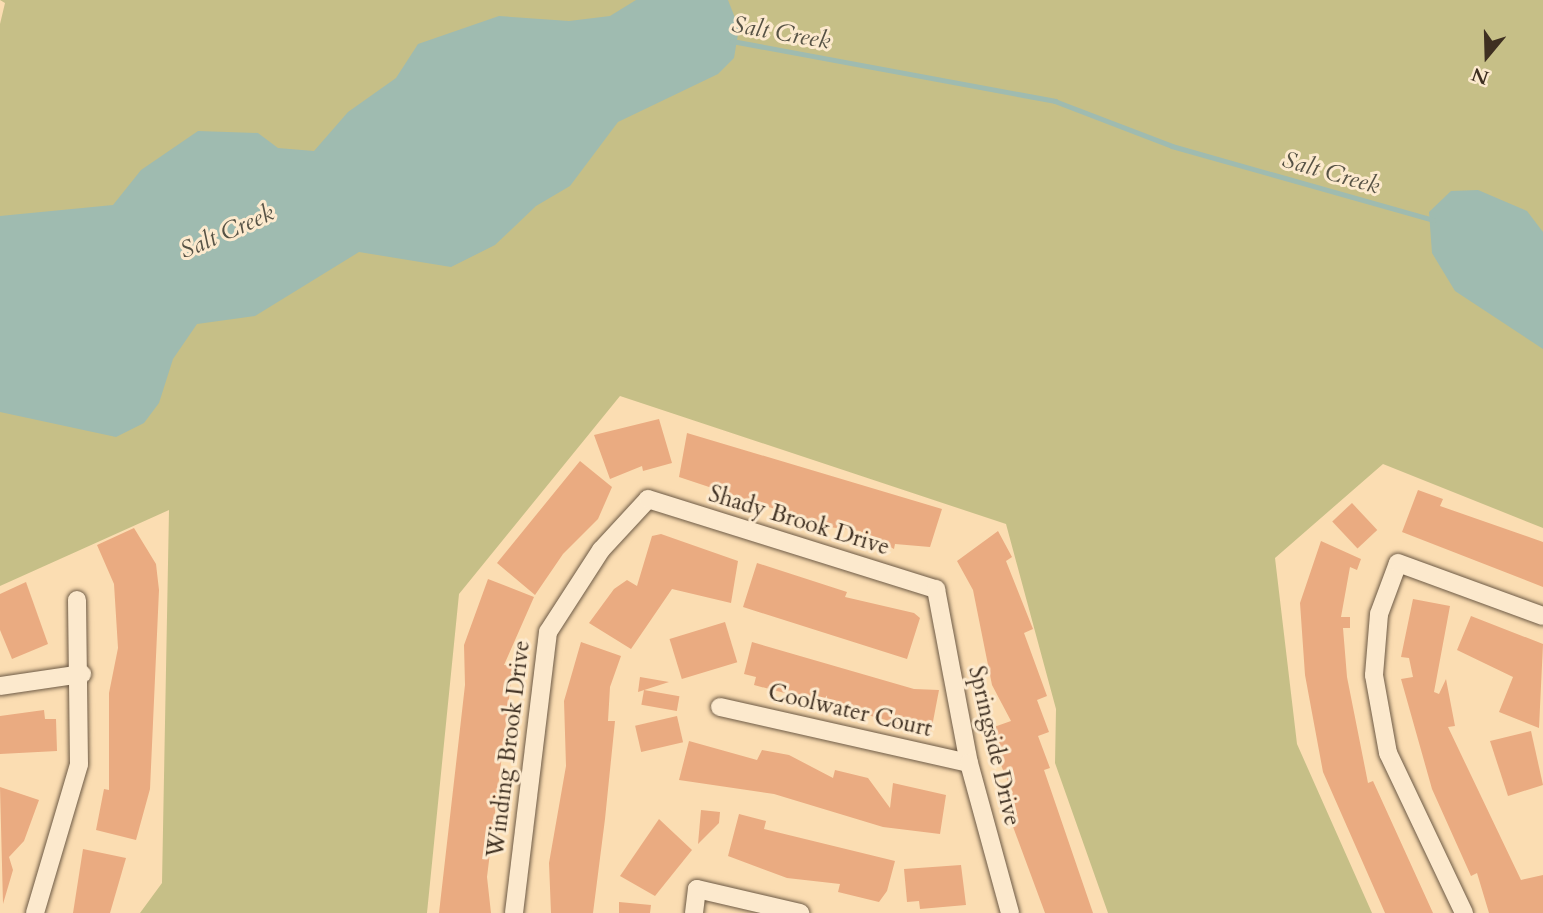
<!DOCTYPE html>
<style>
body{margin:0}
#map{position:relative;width:1543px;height:913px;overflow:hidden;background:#fbddb2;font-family:Cardo,serif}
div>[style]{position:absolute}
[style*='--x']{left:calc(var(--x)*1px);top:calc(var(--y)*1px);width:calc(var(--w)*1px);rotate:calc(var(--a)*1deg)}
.green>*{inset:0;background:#c6bf87}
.water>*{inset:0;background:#9fbbb0}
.stream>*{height:4.5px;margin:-2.25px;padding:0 2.25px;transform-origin:2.25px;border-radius:2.25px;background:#9fbbb0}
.building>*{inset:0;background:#eaab81;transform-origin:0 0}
.roads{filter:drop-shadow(0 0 2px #6d5a45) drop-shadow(0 0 2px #6d5a45)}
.minor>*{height:18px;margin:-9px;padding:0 9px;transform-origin:9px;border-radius:9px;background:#fce9cd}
span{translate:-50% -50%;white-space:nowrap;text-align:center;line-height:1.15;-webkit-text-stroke:6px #fce9cd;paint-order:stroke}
.street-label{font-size:23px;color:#3e2f21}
.water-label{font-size:24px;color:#565245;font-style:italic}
.north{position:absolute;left:1452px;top:21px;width:70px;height:70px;-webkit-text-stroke:5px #fce9cd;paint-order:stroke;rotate:199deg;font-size:19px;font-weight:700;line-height:28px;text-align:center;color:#3e2f21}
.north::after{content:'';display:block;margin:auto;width:24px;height:32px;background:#3e2f21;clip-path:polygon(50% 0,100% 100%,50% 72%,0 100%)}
</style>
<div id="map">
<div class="green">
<div style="clip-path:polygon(0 0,1543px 0,1543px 528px,1383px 464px,1275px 558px,1297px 744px,1372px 913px,1108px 913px,1055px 763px,1056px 709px,1006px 524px,620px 396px,459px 594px,427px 913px,140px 913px,162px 883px,169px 510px,0 586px,0 24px,5px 3px)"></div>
</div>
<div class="water">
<div style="clip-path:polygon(636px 0,728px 0,739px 28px,734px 58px,718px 74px,618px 122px,570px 186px,536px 206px,495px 245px,451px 267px,359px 252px,255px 316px,197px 324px,173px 359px,159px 403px,144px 423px,116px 437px,0 412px,0 216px,113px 205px,141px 170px,198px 131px,258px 133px,278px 148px,314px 151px,348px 112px,396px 78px,418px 44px,499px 16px,569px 21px,610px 16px)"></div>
<div style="clip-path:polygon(1478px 190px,1527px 211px,1543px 232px,1543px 349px,1455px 291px,1432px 253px,1429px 212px,1451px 191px)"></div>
</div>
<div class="stream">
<div style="--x:732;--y:41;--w:329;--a:10.5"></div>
<div style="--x:1055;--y:101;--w:125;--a:21"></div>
<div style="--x:1172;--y:146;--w:272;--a:15.8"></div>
</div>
<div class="building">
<div style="clip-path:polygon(659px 419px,672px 463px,643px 471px,642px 466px,610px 479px,594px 435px)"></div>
<div style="clip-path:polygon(687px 433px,942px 509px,930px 547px,895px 544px,894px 549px,860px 531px,829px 527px,679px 477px)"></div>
<div style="clip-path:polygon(580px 461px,612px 487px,598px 519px,563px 554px,535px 595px,497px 563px)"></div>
<div style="clip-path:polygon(1418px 490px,1443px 499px,1440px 506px,1543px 542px,1543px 587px,1402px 532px)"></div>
<div style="left:1352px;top:503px;width:37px;height:27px;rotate:47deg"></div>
<div style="clip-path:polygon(134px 528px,156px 564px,159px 590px,150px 789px,136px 840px,96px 830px,104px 789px,109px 790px,109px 693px,118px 648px,114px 584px,97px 545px)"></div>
<div style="clip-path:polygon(998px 531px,1012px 557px,1006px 561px,1033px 629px,1024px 633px,1047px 696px,1037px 700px,1049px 732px,1038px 736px,1050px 768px,1044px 770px,1093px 913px,1045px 913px,1002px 797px,1013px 793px,997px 756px,1003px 754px,994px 727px,1011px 721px,992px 685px,973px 590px,957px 561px)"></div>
<div style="clip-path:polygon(661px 534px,738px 561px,731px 603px,672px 589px,631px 649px,589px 623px,614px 589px,627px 580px,637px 586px,652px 536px)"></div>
<div style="clip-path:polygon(1321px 541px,1361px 559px,1357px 570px,1350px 567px,1341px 617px,1350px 617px,1350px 628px,1343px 628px,1347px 677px,1368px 783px,1373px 781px,1433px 913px,1385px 913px,1323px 772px,1305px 675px,1300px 603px)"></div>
<div style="clip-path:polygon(757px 563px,847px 592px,845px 597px,914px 613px,920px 618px,907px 659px,743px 607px)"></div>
<div style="clip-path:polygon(488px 579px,534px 597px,504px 665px,513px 666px,487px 877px,491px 913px,439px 913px,465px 685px,464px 645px)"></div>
<div style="clip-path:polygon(26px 582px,48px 644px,12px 659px,0 630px,0 594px)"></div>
<div style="clip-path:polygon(1413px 599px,1450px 606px,1434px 692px,1439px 694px,1446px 679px,1455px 726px,1448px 727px,1521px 880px,1543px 875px,1543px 913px,1489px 913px,1477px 873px,1471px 876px,1432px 789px,1401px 679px,1413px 677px,1409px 658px,1401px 657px)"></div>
<div style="clip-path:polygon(1471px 616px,1543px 644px,1539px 728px,1499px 712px,1513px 677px,1457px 650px)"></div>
<div style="left:725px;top:622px;width:42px;height:58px;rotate:73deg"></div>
<div style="clip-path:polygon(581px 642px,621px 656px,610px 687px,608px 721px,615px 721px,605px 819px,593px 913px,551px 913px,549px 863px,566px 766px,564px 701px)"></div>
<div style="clip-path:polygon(752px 642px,914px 689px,939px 690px,931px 732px,754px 685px,756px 677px,744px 674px)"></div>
<div style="clip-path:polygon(640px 677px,669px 682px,638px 692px)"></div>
<div style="left:644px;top:690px;width:36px;height:15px;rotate:10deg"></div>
<div style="clip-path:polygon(44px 710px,45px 719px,56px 719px,57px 751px,0 754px,0 716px)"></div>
<div style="left:677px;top:716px;width:27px;height:43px;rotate:77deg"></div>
<div style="clip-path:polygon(1531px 731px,1543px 785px,1508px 796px,1490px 741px)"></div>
<div style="clip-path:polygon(689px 741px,757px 760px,762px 750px,789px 755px,833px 778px,835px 770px,868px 778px,890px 808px,893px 783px,946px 795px,940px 834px,883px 827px,774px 794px,679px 780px)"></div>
<div style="clip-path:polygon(0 787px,39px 800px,24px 841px,9px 857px,13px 870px,3px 904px)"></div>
<div style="clip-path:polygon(701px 810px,720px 812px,719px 823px,698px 844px)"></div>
<div style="clip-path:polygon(739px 814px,766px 821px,764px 829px,895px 861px,887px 891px,879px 902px,838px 892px,840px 884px,787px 878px,728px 856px)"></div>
<div style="clip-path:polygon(659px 819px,692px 850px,655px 896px,620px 876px)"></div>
<div style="clip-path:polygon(83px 849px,126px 858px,110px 913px,73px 913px)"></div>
<div style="clip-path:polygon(961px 865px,966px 905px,920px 909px,919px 901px,907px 902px,904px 869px)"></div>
<div style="clip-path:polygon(619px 902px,651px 905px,650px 913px,619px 913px)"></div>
</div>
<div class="roads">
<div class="minor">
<div style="--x:0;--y:686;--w:83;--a:-8.3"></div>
<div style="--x:720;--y:707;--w:255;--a:12.7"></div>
<div style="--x:35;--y:913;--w:155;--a:-73.5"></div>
<div style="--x:79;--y:764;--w:164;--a:-90.7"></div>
<div style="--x:514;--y:913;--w:283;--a:-83.1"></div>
<div style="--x:548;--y:632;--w:98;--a:-57.1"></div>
<div style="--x:601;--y:550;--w:69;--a:-47.3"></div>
<div style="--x:648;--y:499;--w:302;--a:17.4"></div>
<div style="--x:936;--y:589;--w:177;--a:79.3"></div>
<div style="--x:969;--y:763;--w:156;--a:74.7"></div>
<div style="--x:694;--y:913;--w:24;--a:-83"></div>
<div style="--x:697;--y:889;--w:106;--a:13.1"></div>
<div style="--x:1464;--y:913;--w:177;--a:-115.4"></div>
<div style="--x:1388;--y:753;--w:79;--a:-100.2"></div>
<div style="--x:1374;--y:675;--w:61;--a:-85.3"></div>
<div style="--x:1379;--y:614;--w:54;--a:-69.6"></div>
<div style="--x:1398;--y:563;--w:154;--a:20.1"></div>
</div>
</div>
<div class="street-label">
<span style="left:799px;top:521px;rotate:17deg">Shady Brook Drive</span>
<span style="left:850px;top:711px;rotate:13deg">Coolwater Court</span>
<span style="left:994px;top:746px;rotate:77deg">Springside Drive</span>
<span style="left:509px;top:749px;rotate:-83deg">Winding Brook Drive</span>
</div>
<div class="water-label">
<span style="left:781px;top:33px;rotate:10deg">Salt Creek</span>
<span style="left:1331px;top:173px;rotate:16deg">Salt Creek</span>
<span style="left:227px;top:232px;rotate:-24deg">Salt Creek</span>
</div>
<div class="north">N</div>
</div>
